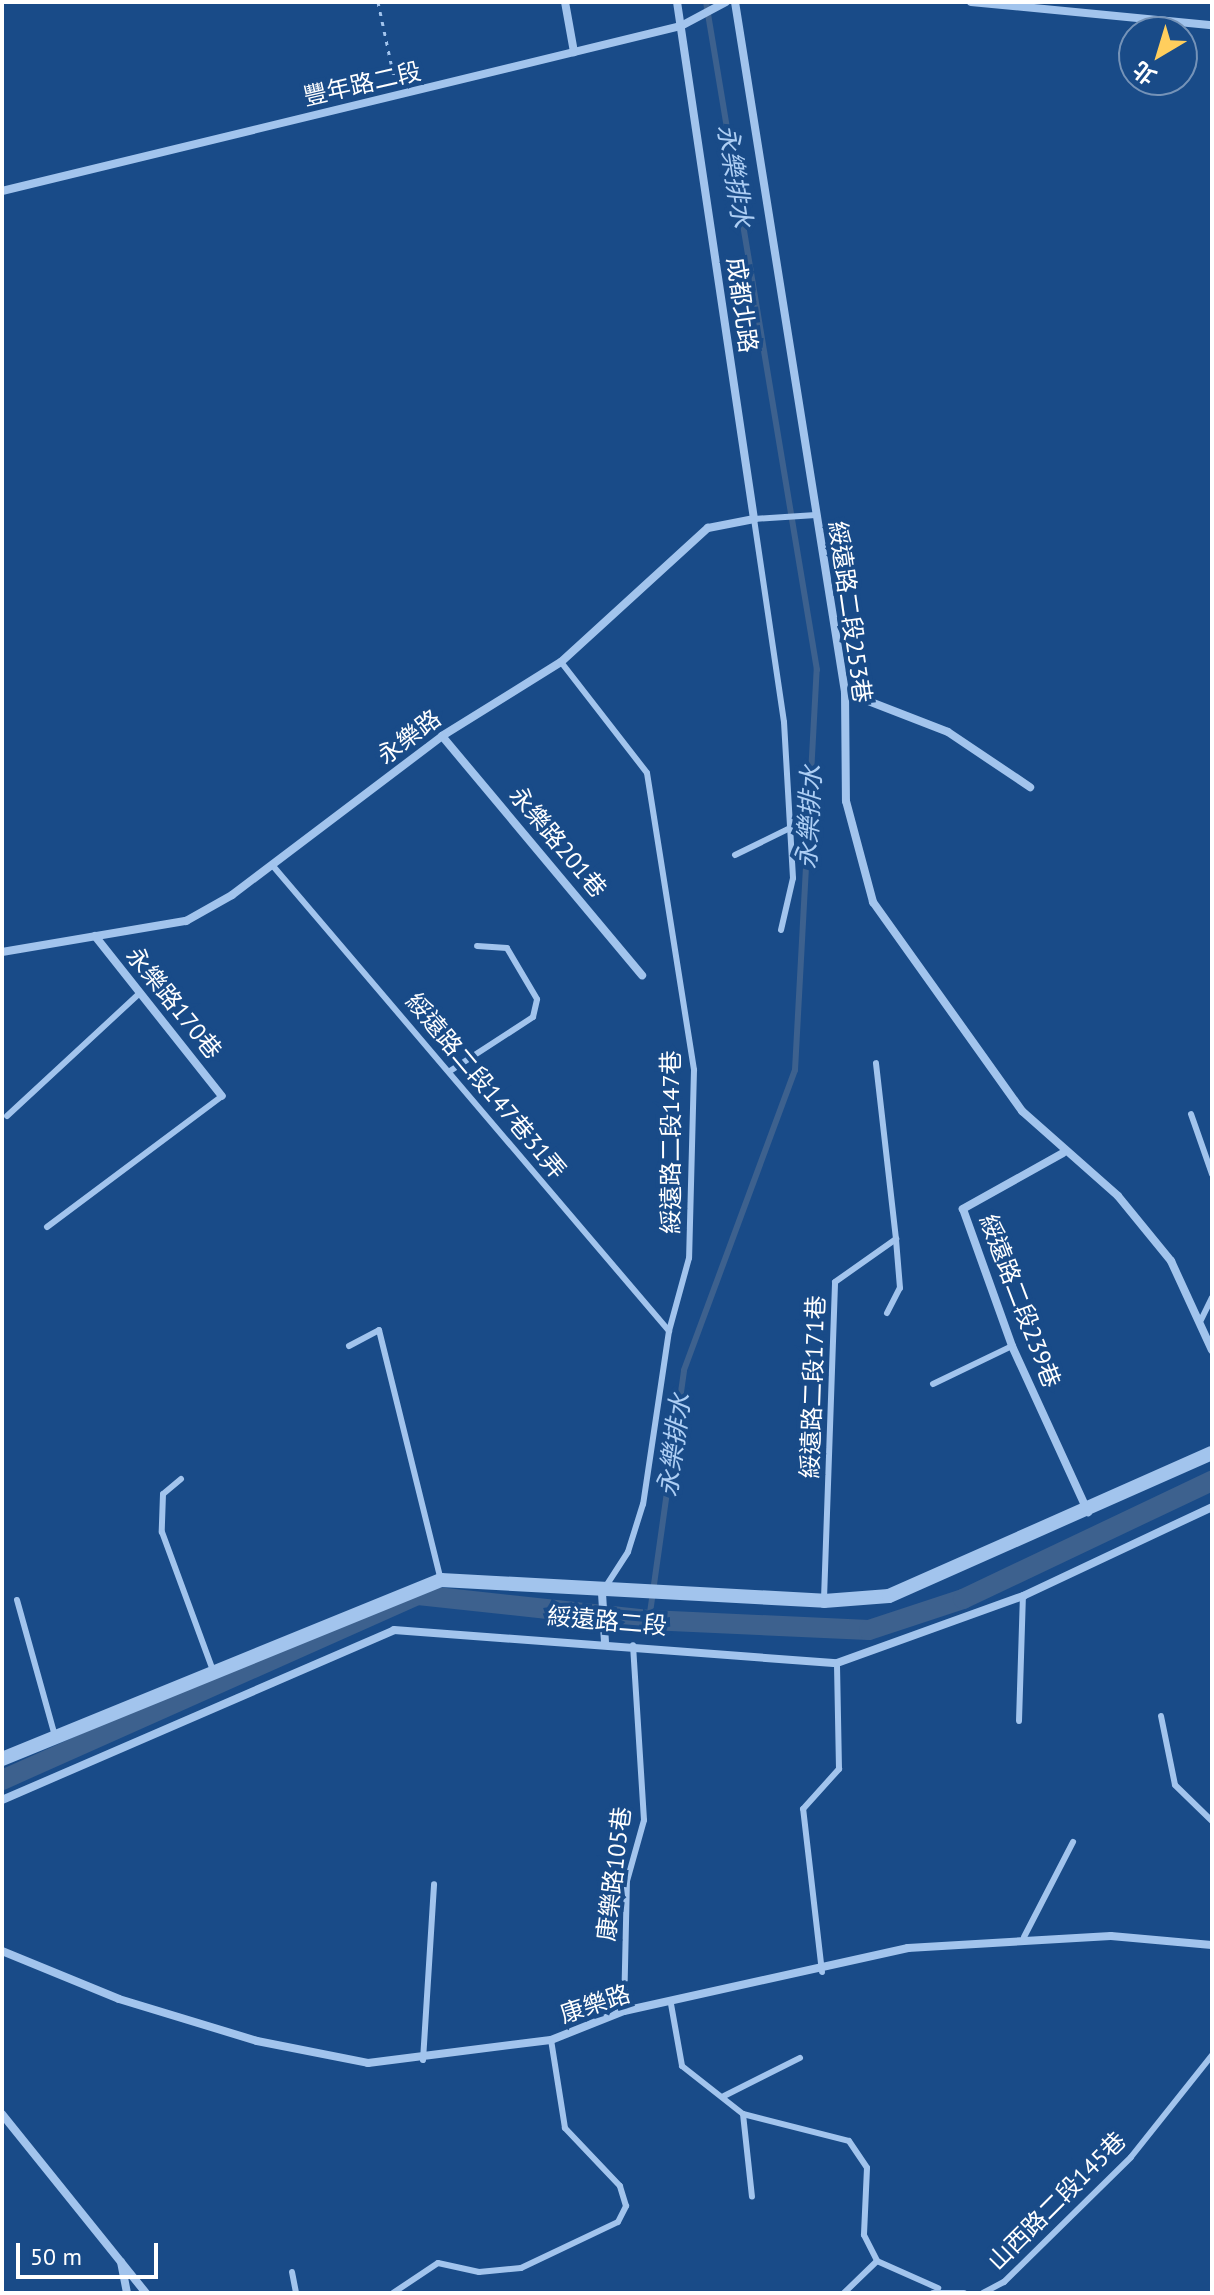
<!DOCTYPE html>
<meta charset="utf-8">
<style>
body{margin:0}
#map{position:relative;width:1214px;height:2295px;overflow:hidden;background:#194b88;font-family:"PT Sans","Noto Sans TC",sans-serif}
div>[style]{position:absolute}
[style*='--x']{left:calc(var(--x)*1px);top:calc(var(--y)*1px);width:calc(var(--w)*1px);rotate:calc(var(--a)*1deg)}
.stream>*{height:6px;margin:-3px;padding:0 3px;transform-origin:3px;border-radius:3px;background:#3d618e}
.canal>*{height:20px;margin:-10px;padding:0 10px;transform-origin:10px;border-radius:10px;background:#3d618e}
.path>*{height:3px;margin-top:-1.5px;transform-origin:0;background:repeating-linear-gradient(90deg,#a2c4ed 0 4px,transparent 0 10px)}
.service>*{height:6px;margin:-3px;padding:0 3px;transform-origin:3px;border-radius:3px;background:#a2c4ed}
.minor>*{height:8px;margin:-4px;padding:0 4px;transform-origin:4px;border-radius:4px;background:#a2c4ed}
.tertiary>*{height:14px;margin:-7px;padding:0 7px;transform-origin:7px;border-radius:7px;background:#a2c4ed}
span{translate:-50% -50%;white-space:nowrap;text-align:center;line-height:1.15;-webkit-text-stroke:8px #194b88;paint-order:stroke}
.street-label{font-size:24px;color:#fff}
.water-label{font-size:26px;color:#adcef4;font-style:italic}
.frame{position:absolute;inset:0;border:4px solid #fff;pointer-events:none}
.north{position:absolute;left:1118px;top:16px;width:80px;height:80px;box-sizing:border-box;background:#194b88;border:2px solid #7593b8;border-radius:50%;rotate:218deg;font-size:22px;font-weight:700;line-height:32px;text-align:center;color:#fff}
.north::after{content:'';display:block;margin:auto;width:28px;height:36px;background:#ffce5d;clip-path:polygon(50% 0,100% 100%,50% 72%,0 100%)}
.scale{position:absolute;left:16px;top:2243px;width:142px;height:36px;box-sizing:border-box;border:4px solid #fff;border-top:0;padding-left:10px;font-size:24px;line-height:28px;white-space:nowrap;color:#fff;-webkit-text-stroke:6px #194b88;paint-order:stroke}
</style>
<div id="map">
<div class="stream">
<div style="--x:649;--y:1620;--w:252;--a:-82"></div>
<div style="--x:684;--y:1370;--w:320;--a:-69.7"></div>
<div style="--x:795;--y:1070;--w:401;--a:-86.9"></div>
<div style="--x:817;--y:670;--w:677;--a:-99.43"></div>
</div>
<div class="canal">
<div style="--x:2;--y:1780;--w:455;--a:-24"></div>
<div style="--x:418;--y:1595;--w:232;--a:6.2"></div>
<div style="--x:649;--y:1620;--w:220;--a:2.6"></div>
<div style="--x:869;--y:1630;--w:99;--a:-18.3"></div>
<div style="--x:963;--y:1599;--w:276;--a:-25.4"></div>
</div>
<div class="path">
<div style="--x:378;--y:2;--w:82;--a:78"></div>
</div>
<div class="service">
<div style="--x:561;--y:662;--w:140;--a:52.2"></div>
<div style="--x:647;--y:773;--w:301;--a:81"></div>
<div style="--x:694;--y:1070;--w:188;--a:91.5"></div>
<div style="--x:689;--y:1258;--w:76;--a:105.3"></div>
<div style="--x:669;--y:1331;--w:175;--a:98.5"></div>
<div style="--x:643;--y:1504;--w:50;--a:107.4"></div>
<div style="--x:628;--y:1552;--w:40;--a:122.9"></div>
<div style="--x:735;--y:855;--w:61;--a:-26.1"></div>
<div style="--x:273;--y:866;--w:611;--a:49.58"></div>
<div style="--x:781;--y:930;--w:53;--a:-77"></div>
<div style="--x:793;--y:878;--w:156;--a:-93.3"></div>
<div style="--x:784;--y:722;--w:205;--a:-98.4"></div>
<div style="--x:754;--y:519;--w:62;--a:-3.7"></div>
<div style="--x:450;--y:1071;--w:99;--a:-33"></div>
<div style="--x:533;--y:1017;--w:18;--a:-77"></div>
<div style="--x:537;--y:999;--w:59;--a:-120.5"></div>
<div style="--x:507;--y:948;--w:30;--a:-176"></div>
<div style="--x:1191;--y:1114;--w:64;--a:70.7"></div>
<div style="--x:7;--y:1116;--w:181;--a:-42.8"></div>
<div style="--x:47;--y:1227;--w:219;--a:-36.8"></div>
<div style="--x:887;--y:1313;--w:28;--a:-63"></div>
<div style="--x:900;--y:1288;--w:49;--a:-94.7"></div>
<div style="--x:1201;--y:1320;--w:25;--a:-64"></div>
<div style="--x:349;--y:1346;--w:34;--a:-28"></div>
<div style="--x:379;--y:1330;--w:258;--a:76.1"></div>
<div style="--x:933;--y:1384;--w:88;--a:-25.7"></div>
<div style="--x:181;--y:1479;--w:23;--a:140"></div>
<div style="--x:163;--y:1494;--w:38;--a:92"></div>
<div style="--x:162;--y:1532;--w:145;--a:69.8"></div>
<div style="--x:824;--y:1599;--w:317;--a:-88"></div>
<div style="--x:835;--y:1282;--w:75;--a:-35.2"></div>
<div style="--x:896;--y:1239;--w:177;--a:-96.5"></div>
<div style="--x:17;--y:1600;--w:141;--a:74.4"></div>
<div style="--x:1161;--y:1716;--w:70;--a:78.5"></div>
<div style="--x:1175;--y:1785;--w:52;--a:44.2"></div>
<div style="--x:1019;--y:1721;--w:125;--a:-88.2"></div>
<div style="--x:1024;--y:1937;--w:107;--a:-62.7"></div>
<div style="--x:822;--y:1972;--w:164;--a:-96.6"></div>
<div style="--x:803;--y:1809;--w:54;--a:-48"></div>
<div style="--x:839;--y:1769;--w:106;--a:-91.1"></div>
<div style="--x:671;--y:2004;--w:63;--a:79.9"></div>
<div style="--x:682;--y:2066;--w:78;--a:38.2"></div>
<div style="--x:743;--y:2114;--w:109;--a:14.3"></div>
<div style="--x:849;--y:2141;--w:32;--a:56"></div>
<div style="--x:867;--y:2168;--w:67;--a:92.6"></div>
<div style="--x:864;--y:2235;--w:29;--a:63"></div>
<div style="--x:877;--y:2261;--w:46;--a:135.9"></div>
<div style="--x:624;--y:2011;--w:130;--a:-88.7"></div>
<div style="--x:627;--y:1881;--w:63;--a:-74.4"></div>
<div style="--x:644;--y:1820;--w:175;--a:-93.6"></div>
<div style="--x:423;--y:2060;--w:176;--a:-86.4"></div>
<div style="--x:724;--y:2096;--w:85;--a:-26.6"></div>
<div style="--x:743;--y:2114;--w:83;--a:83.8"></div>
<div style="--x:877;--y:2261;--w:67;--a:23.9"></div>
<div style="--x:292;--y:2272;--w:21;--a:79"></div>
<div style="--x:393;--y:2293;--w:54;--a:-33.7"></div>
<div style="--x:438;--y:2263;--w:42;--a:12.4"></div>
<div style="--x:479;--y:2272;--w:42;--a:-5.4"></div>
<div style="--x:521;--y:2268;--w:107;--a:-25.4"></div>
<div style="--x:618;--y:2222;--w:18;--a:-63"></div>
<div style="--x:626;--y:2206;--w:21;--a:-107"></div>
<div style="--x:620;--y:2186;--w:80;--a:-133.5"></div>
<div style="--x:565;--y:2128;--w:89;--a:-99"></div>
<div style="--x:933;--y:2293;--w:31;--a:0"></div>
<div style="--x:983;--y:2293;--w:24;--a:-28"></div>
<div style="--x:1004;--y:2282;--w:178;--a:-44.5"></div>
<div style="--x:1131;--y:2157;--w:130;--a:-51.5"></div>
</div>
<div class="minor">
<div style="--x:565;--y:2;--w:51;--a:79.8"></div>
<div style="--x:735;--y:2;--w:699;--a:80.94"></div>
<div style="--x:845;--y:692;--w:109;--a:89.5"></div>
<div style="--x:846;--y:801;--w:105;--a:75"></div>
<div style="--x:873;--y:902;--w:257;--a:54.5"></div>
<div style="--x:1022;--y:1111;--w:128;--a:41.5"></div>
<div style="--x:1118;--y:1196;--w:84;--a:50.8"></div>
<div style="--x:1171;--y:1261;--w:98;--a:65.3"></div>
<div style="--x:971;--y:2;--w:242;--a:5.5"></div>
<div style="--x:2;--y:191;--w:699;--a:-13.66"></div>
<div style="--x:681;--y:26;--w:51;--a:-28.1"></div>
<div style="--x:845;--y:692;--w:110;--a:21.2"></div>
<div style="--x:948;--y:732;--w:99;--a:33.9"></div>
<div style="--x:442;--y:736;--w:312;--a:50.1"></div>
<div style="--x:95;--y:936;--w:204;--a:51.6"></div>
<div style="--x:2;--y:952;--w:187;--a:-9.6"></div>
<div style="--x:186;--y:921;--w:53;--a:-29.5"></div>
<div style="--x:232;--y:895;--w:263;--a:-37.1"></div>
<div style="--x:442;--y:736;--w:140;--a:-31.9"></div>
<div style="--x:561;--y:662;--w:199;--a:-42.4"></div>
<div style="--x:708;--y:528;--w:47;--a:-11.1"></div>
<div style="--x:754;--y:519;--w:523;--a:-98.47"></div>
<div style="--x:1063;--y:1153;--w:115;--a:150.8"></div>
<div style="--x:963;--y:1209;--w:145;--a:70.3"></div>
<div style="--x:1012;--y:1346;--w:183;--a:65.4"></div>
<div style="--x:602;--y:1593;--w:49;--a:86.5"></div>
<div style="--x:2;--y:1800;--w:427;--a:-23.4"></div>
<div style="--x:394;--y:1630;--w:444;--a:4.3"></div>
<div style="--x:837;--y:1663;--w:198;--a:-19.8"></div>
<div style="--x:1023;--y:1596;--w:209;--a:-25.2"></div>
<div style="--x:2;--y:1951;--w:126;--a:22.3"></div>
<div style="--x:119;--y:1999;--w:144;--a:16.9"></div>
<div style="--x:257;--y:2041;--w:113;--a:11.2"></div>
<div style="--x:368;--y:2063;--w:184;--a:-7.2"></div>
<div style="--x:551;--y:2040;--w:79;--a:-21.7"></div>
<div style="--x:624;--y:2011;--w:291;--a:-12.5"></div>
<div style="--x:908;--y:1948;--w:203;--a:-3.4"></div>
<div style="--x:1111;--y:1936;--w:101;--a:5.1"></div>
<div style="--x:2;--y:2114;--w:230;--a:51.2"></div>
<div style="--x:121;--y:2262;--w:32;--a:79"></div>
</div>
<div class="tertiary">
<div style="--x:2;--y:1759;--w:474;--a:-22.2"></div>
<div style="--x:441;--y:1580;--w:384;--a:3.1"></div>
<div style="--x:824;--y:1601;--w:65;--a:-4.4"></div>
<div style="--x:889;--y:1596;--w:353;--a:-23.9"></div>
</div>
<div class="street-label">
<span style="left:362px;top:84px;rotate:-13deg">豐年路二段</span>
<span style="left:742px;top:305px;rotate:82deg">成都北路</span>
<span style="left:850px;top:612px;rotate:82deg">綏遠路二段253巷</span>
<span style="left:409px;top:737px;rotate:-37deg">永樂路</span>
<span style="left:558px;top:842px;rotate:50deg">永樂路201巷</span>
<span style="left:174px;top:1003px;rotate:51deg">永樂路170巷</span>
<span style="left:486px;top:1086px;rotate:50deg">綏遠路二段147巷31弄</span>
<span style="left:671px;top:1142px;rotate:-90deg">綏遠路二段147巷</span>
<span style="left:1020px;top:1301px;rotate:69deg">綏遠路二段239巷</span>
<span style="left:813px;top:1387px;rotate:-88deg">綏遠路二段171巷</span>
<span style="left:607px;top:1621px;rotate:5deg">綏遠路二段</span>
<span style="left:614px;top:1874px;rotate:-83deg">康樂路105巷</span>
<span style="left:595px;top:2004px;rotate:-18deg">康樂路</span>
<span style="left:1057px;top:2201px;rotate:-45deg">山西路二段145巷</span>
</div>
<div class="water-label">
<span style="left:735px;top:176px;rotate:81deg">永樂排水</span>
<span style="left:809px;top:817px;rotate:-87deg">永樂排水</span>
<span style="left:674px;top:1445px;rotate:-82deg">永樂排水</span>
</div>
<div class="frame"></div>
<div class="north">北</div>
<div class="scale">50 m</div>
</div>
